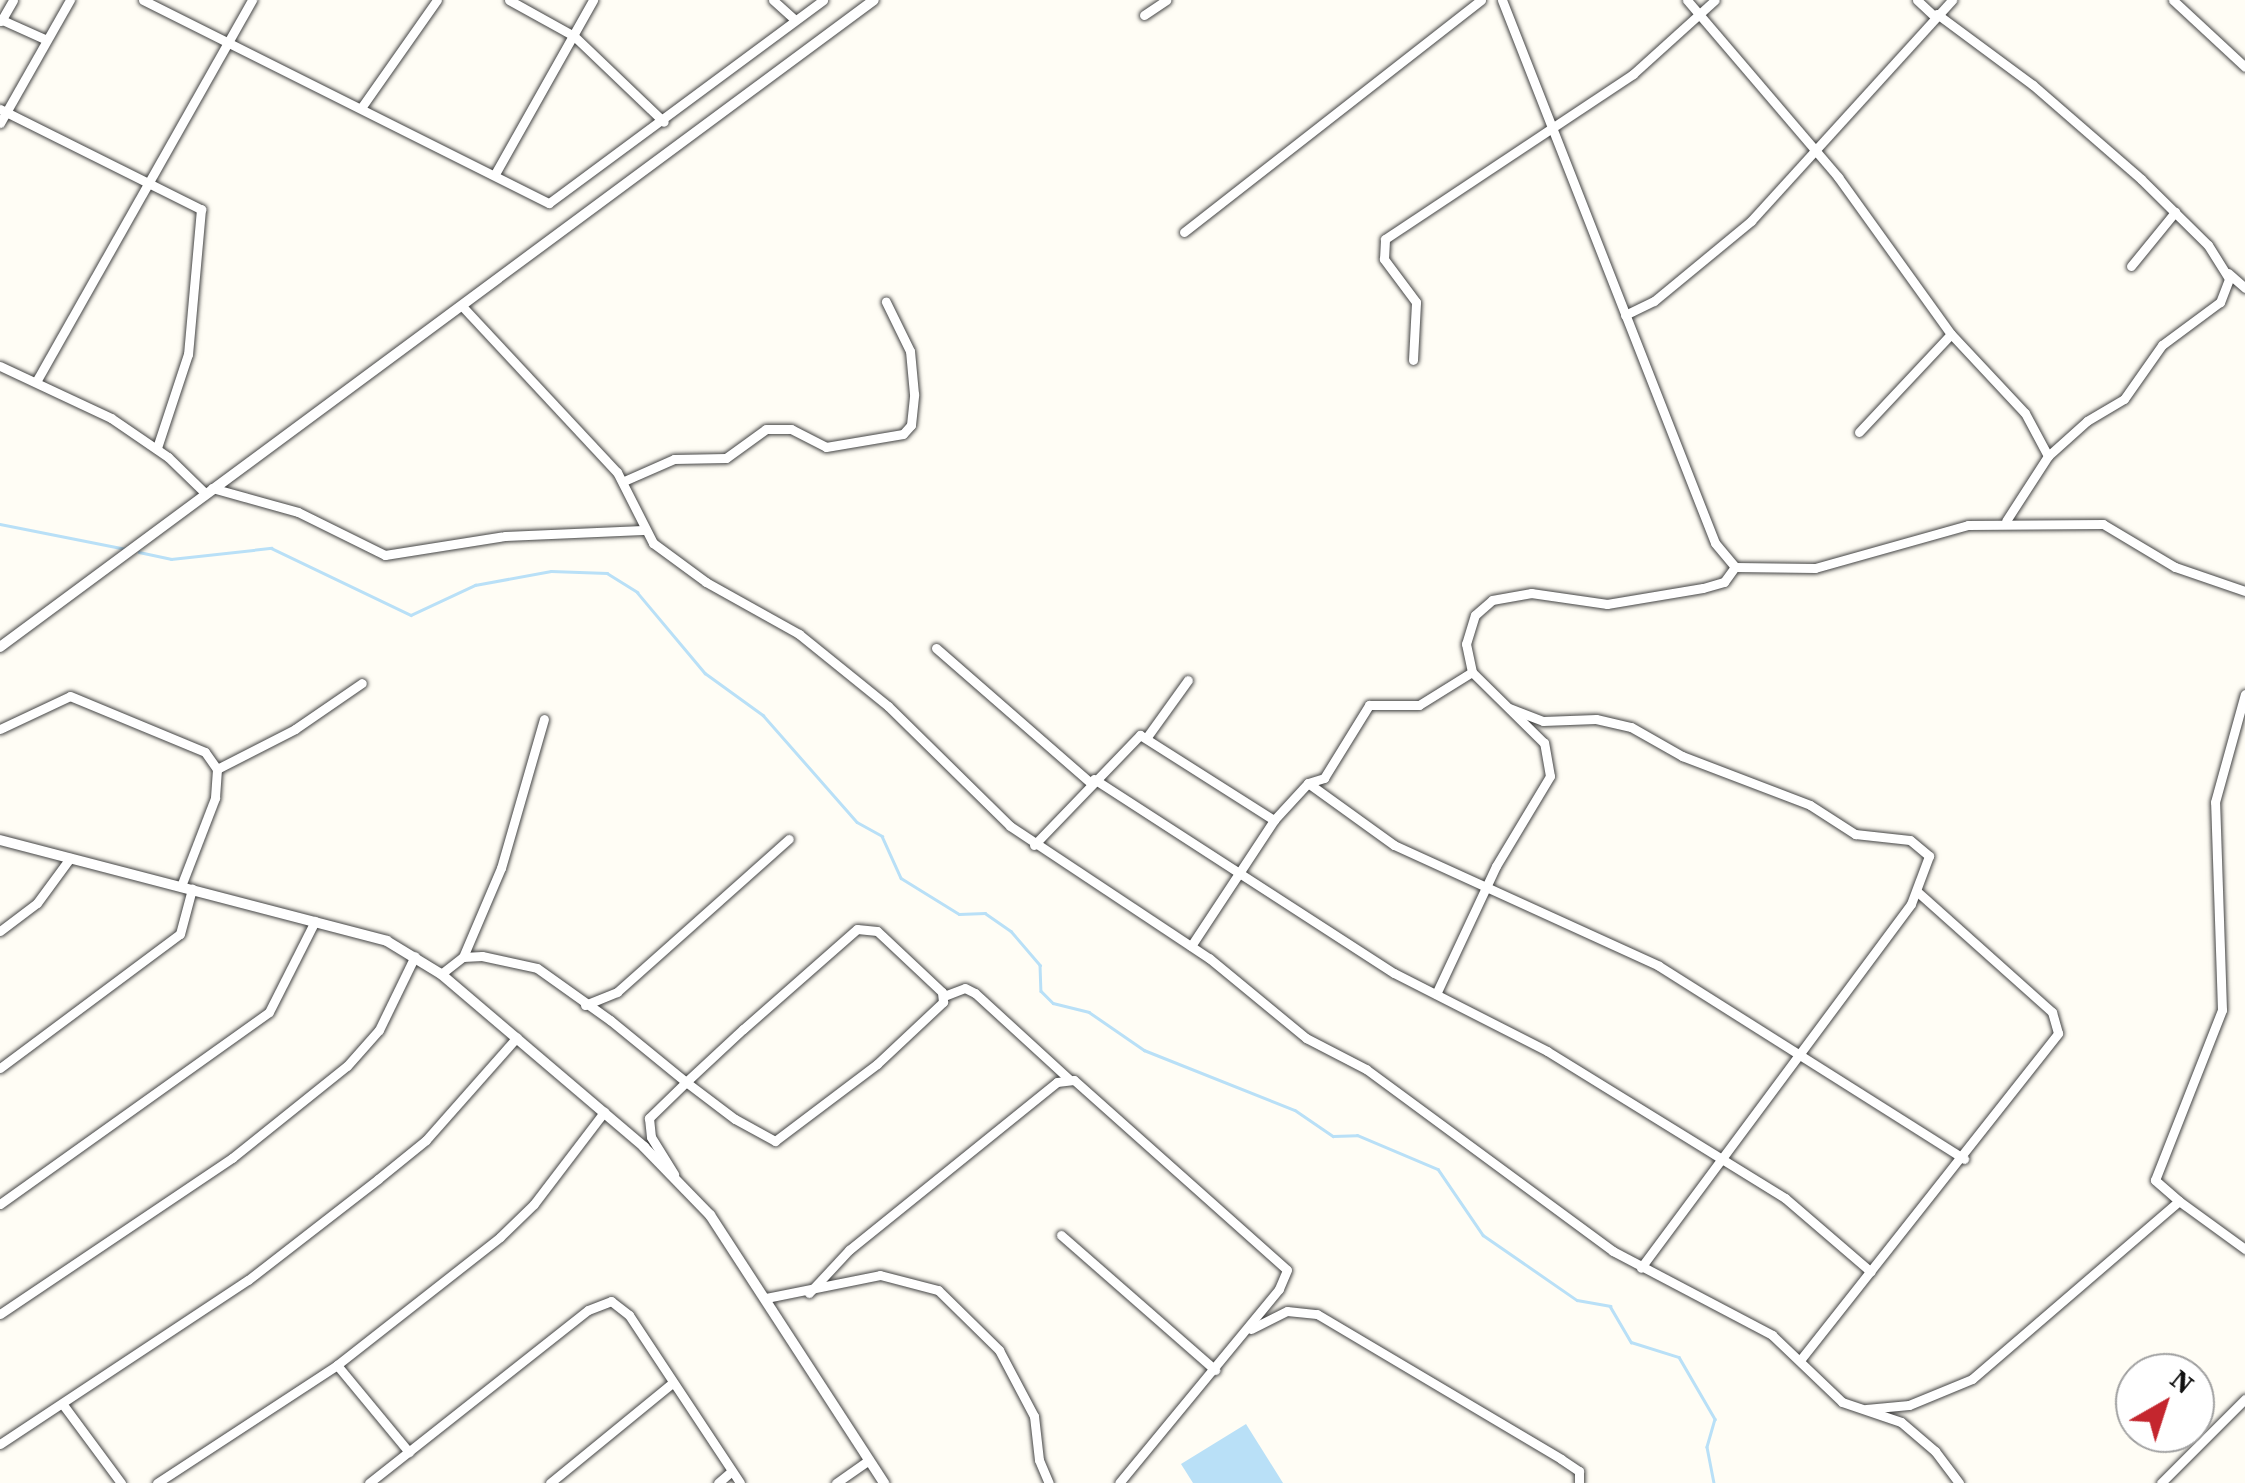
<!DOCTYPE html>
<style>
body{margin:0}
#map{position:relative;width:2245px;height:1483px;overflow:hidden;background:#fffdf5;font-family:"Source Serif 4",serif}
div>[style]{position:absolute}
[style*='--x']{left:calc(var(--x)*1px);top:calc(var(--y)*1px);width:calc(var(--w)*1px);rotate:calc(var(--a)*1deg)}
.water>*{inset:0;background:#b9e0f7}
.stream>*{height:2.5px;margin:-1.25px;padding:0 1.25px;transform-origin:1.25px;border-radius:1.25px;background:#b9e0f7}
.roads{filter:drop-shadow(0 0 2px #444) drop-shadow(0 0 2px #444)}
.minor>*{height:9px;margin:-4.5px;padding:0 4.5px;transform-origin:4.5px;border-radius:4.5px;background:#fff}
.tertiary>*{height:10px;margin:-5px;padding:0 5px;transform-origin:5px;border-radius:5px;background:#fff}
span{translate:-50% -50%;white-space:nowrap;text-align:center;line-height:1.15;-webkit-text-stroke:10px #fff;paint-order:stroke}
.north{position:absolute;left:2115px;top:1353px;width:100px;height:100px;box-sizing:border-box;background:#fff;border:2px solid #a0a0a0;border-radius:50%;rotate:39deg;font-size:28px;font-weight:700;line-height:40px;text-align:center;color:#111}
.north::after{content:'';display:block;margin:auto;width:35px;height:45px;background:#c4262e;clip-path:polygon(50% 0,100% 100%,50% 72%,0 100%)}
</style>
<div id="map">
<div class="water">
<div style="clip-path:polygon(1246px 1424px,1283px 1483px,1193px 1483px,1181px 1464px)"></div>
</div>
<div class="stream">
<div style="--x:0;--y:524;--w:128;--a:11.2"></div>
<div style="--x:139;--y:552;--w:33;--a:12"></div>
<div style="--x:171;--y:559;--w:101;--a:-6.3"></div>
<div style="--x:271;--y:548;--w:155;--a:25.6"></div>
<div style="--x:411;--y:615;--w:71;--a:-25.1"></div>
<div style="--x:475;--y:585;--w:77;--a:-10.4"></div>
<div style="--x:551;--y:571;--w:56;--a:2"></div>
<div style="--x:607;--y:573;--w:36;--a:32"></div>
<div style="--x:637;--y:592;--w:106;--a:50"></div>
<div style="--x:705;--y:673;--w:72;--a:35.9"></div>
<div style="--x:763;--y:715;--w:142;--a:48.7"></div>
<div style="--x:857;--y:822;--w:29;--a:29"></div>
<div style="--x:882;--y:836;--w:46;--a:65.7"></div>
<div style="--x:901;--y:878;--w:68;--a:31.8"></div>
<div style="--x:959;--y:914;--w:26;--a:-2"></div>
<div style="--x:985;--y:913;--w:32;--a:35"></div>
<div style="--x:1011;--y:931;--w:45;--a:49.5"></div>
<div style="--x:1040;--y:965;--w:26;--a:88"></div>
<div style="--x:1041;--y:991;--w:17;--a:45"></div>
<div style="--x:1053;--y:1003;--w:37;--a:14"></div>
<div style="--x:1089;--y:1012;--w:67;--a:34.6"></div>
<div style="--x:1144;--y:1050;--w:162;--a:21.7"></div>
<div style="--x:1295;--y:1110;--w:46;--a:34.4"></div>
<div style="--x:1333;--y:1136;--w:24;--a:-2"></div>
<div style="--x:1357;--y:1135;--w:88;--a:22.8"></div>
<div style="--x:1438;--y:1169;--w:80;--a:55.7"></div>
<div style="--x:1483;--y:1235;--w:114;--a:34.7"></div>
<div style="--x:1577;--y:1300;--w:34;--a:10"></div>
<div style="--x:1610;--y:1306;--w:42;--a:59.7"></div>
<div style="--x:1631;--y:1342;--w:50;--a:17.4"></div>
<div style="--x:1679;--y:1357;--w:72;--a:59.9"></div>
<div style="--x:1715;--y:1419;--w:29;--a:106"></div>
<div style="--x:1707;--y:1447;--w:37;--a:79"></div>
</div>
<div class="roads">
<div class="minor">
<div style="--x:143;--y:0;--w:454;--a:26.6"></div>
<div style="--x:549;--y:203;--w:341;--a:-36.5"></div>
<div style="--x:509;--y:0;--w:74;--a:29"></div>
<div style="--x:574;--y:36;--w:124;--a:43.7"></div>
<div style="--x:773;--y:0;--w:28;--a:42"></div>
<div style="--x:1502;--y:0;--w:583;--a:68.58"></div>
<div style="--x:1715;--y:543;--w:31;--a:50"></div>
<div style="--x:1735;--y:567;--w:80;--a:0.7"></div>
<div style="--x:1815;--y:568;--w:159;--a:-15.7"></div>
<div style="--x:1968;--y:525;--w:135;--a:-0.4"></div>
<div style="--x:2103;--y:524;--w:84;--a:30.8"></div>
<div style="--x:2175;--y:567;--w:74;--a:18.9"></div>
<div style="--x:1687;--y:0;--w:233;--a:49.5"></div>
<div style="--x:1838;--y:177;--w:193;--a:54.3"></div>
<div style="--x:1951;--y:334;--w:108;--a:46.9"></div>
<div style="--x:2025;--y:413;--w:49;--a:61.9"></div>
<div style="--x:1917;--y:0;--w:23;--a:43"></div>
<div style="--x:2173;--y:0;--w:98;--a:42.9"></div>
<div style="--x:1937;--y:14;--w:119;--a:36.5"></div>
<div style="--x:2033;--y:85;--w:143;--a:41"></div>
<div style="--x:2141;--y:179;--w:94;--a:44.6"></div>
<div style="--x:2208;--y:245;--w:40;--a:58"></div>
<div style="--x:2229;--y:279;--w:25;--a:111"></div>
<div style="--x:2220;--y:302;--w:72;--a:143.4"></div>
<div style="--x:2162;--y:345;--w:66;--a:125.1"></div>
<div style="--x:2124;--y:399;--w:43;--a:149.3"></div>
<div style="--x:2087;--y:421;--w:52;--a:138.1"></div>
<div style="--x:2048;--y:456;--w:77;--a:122.9"></div>
<div style="--x:1144;--y:15;--w:27;--a:-34"></div>
<div style="--x:0;--y:19;--w:51;--a:24.1"></div>
<div style="--x:1;--y:21;--w:24;--a:-60"></div>
<div style="--x:361;--y:108;--w:132;--a:-54.9"></div>
<div style="--x:0;--y:109;--w:225;--a:26.5"></div>
<div style="--x:201;--y:209;--w:146;--a:95.1"></div>
<div style="--x:188;--y:354;--w:99;--a:108.3"></div>
<div style="--x:0;--y:123;--w:142;--a:-60.4"></div>
<div style="--x:495;--y:174;--w:200;--a:-60.6"></div>
<div style="--x:1184;--y:232;--w:377;--a:-38"></div>
<div style="--x:2131;--y:266;--w:70;--a:-50.8"></div>
<div style="--x:2228;--y:273;--w:23;--a:41"></div>
<div style="--x:462;--y:306;--w:227;--a:47"></div>
<div style="--x:617;--y:472;--w:80;--a:63.1"></div>
<div style="--x:653;--y:543;--w:66;--a:36.3"></div>
<div style="--x:706;--y:582;--w:107;--a:29.2"></div>
<div style="--x:799;--y:634;--w:114;--a:39"></div>
<div style="--x:888;--y:706;--w:171;--a:44.5"></div>
<div style="--x:1010;--y:826;--w:239;--a:33.6"></div>
<div style="--x:1209;--y:958;--w:126;--a:39.5"></div>
<div style="--x:1306;--y:1038;--w:68;--a:27.3"></div>
<div style="--x:1366;--y:1069;--w:307;--a:36.4"></div>
<div style="--x:1613;--y:1251;--w:180;--a:27.8"></div>
<div style="--x:1772;--y:1335;--w:97;--a:43.7"></div>
<div style="--x:1842;--y:1402;--w:62;--a:18.7"></div>
<div style="--x:1901;--y:1422;--w:45;--a:40.5"></div>
<div style="--x:1935;--y:1451;--w:40;--a:53"></div>
<div style="--x:1625;--y:315;--w:32;--a:-26"></div>
<div style="--x:1654;--y:301;--w:126;--a:-39.5"></div>
<div style="--x:1751;--y:221;--w:299;--a:-47.7"></div>
<div style="--x:1413;--y:360;--w:58;--a:-87"></div>
<div style="--x:1416;--y:302;--w:54;--a:-126.7"></div>
<div style="--x:1384;--y:259;--w:20;--a:-87"></div>
<div style="--x:1385;--y:239;--w:298;--a:-33.6"></div>
<div style="--x:1633;--y:74;--w:110;--a:-42.1"></div>
<div style="--x:0;--y:366;--w:123;--a:25.1"></div>
<div style="--x:111;--y:418;--w:69;--a:34.4"></div>
<div style="--x:168;--y:457;--w:50;--a:44.2"></div>
<div style="--x:37;--y:380;--w:437;--a:-60.5"></div>
<div style="--x:1859;--y:432;--w:134;--a:-46.8"></div>
<div style="--x:624;--y:481;--w:55;--a:-23.7"></div>
<div style="--x:674;--y:459;--w:52;--a:-1.1"></div>
<div style="--x:726;--y:458;--w:49;--a:-35.9"></div>
<div style="--x:766;--y:429;--w:25;--a:0"></div>
<div style="--x:791;--y:429;--w:39;--a:27"></div>
<div style="--x:826;--y:447;--w:78;--a:-9.6"></div>
<div style="--x:903;--y:434;--w:12;--a:-48"></div>
<div style="--x:911;--y:425;--w:31;--a:-84"></div>
<div style="--x:914;--y:394;--w:43;--a:-95.3"></div>
<div style="--x:910;--y:351;--w:55;--a:-116.1"></div>
<div style="--x:212;--y:488;--w:89;--a:15.6"></div>
<div style="--x:298;--y:512;--w:97;--a:26.3"></div>
<div style="--x:385;--y:555;--w:121;--a:-9"></div>
<div style="--x:505;--y:536;--w:138;--a:-2.5"></div>
<div style="--x:936;--y:648;--w:206;--a:41.1"></div>
<div style="--x:1509;--y:708;--w:36;--a:21"></div>
<div style="--x:1543;--y:721;--w:53;--a:-2.2"></div>
<div style="--x:1596;--y:719;--w:36;--a:13"></div>
<div style="--x:1631;--y:727;--w:59;--a:29.6"></div>
<div style="--x:1682;--y:756;--w:137;--a:20.9"></div>
<div style="--x:1810;--y:805;--w:54;--a:32.8"></div>
<div style="--x:1855;--y:834;--w:55;--a:6.2"></div>
<div style="--x:1910;--y:840;--w:25;--a:40"></div>
<div style="--x:1929;--y:856;--w:51;--a:110.6"></div>
<div style="--x:1911;--y:904;--w:453;--a:126.6"></div>
<div style="--x:0;--y:729;--w:77;--a:-25.2"></div>
<div style="--x:70;--y:696;--w:146;--a:22.5"></div>
<div style="--x:205;--y:752;--w:21;--a:55"></div>
<div style="--x:217;--y:769;--w:29;--a:94"></div>
<div style="--x:215;--y:798;--w:94;--a:111.1"></div>
<div style="--x:1147;--y:737;--w:70;--a:-54.3"></div>
<div style="--x:217;--y:769;--w:88;--a:-27.1"></div>
<div style="--x:295;--y:729;--w:81;--a:-34.5"></div>
<div style="--x:1094;--y:779;--w:357;--a:32.9"></div>
<div style="--x:1394;--y:973;--w:172;--a:27"></div>
<div style="--x:1547;--y:1051;--w:280;--a:31.7"></div>
<div style="--x:1785;--y:1198;--w:113;--a:40.7"></div>
<div style="--x:1308;--y:783;--w:17;--a:-17"></div>
<div style="--x:1324;--y:778;--w:86;--a:-58.3"></div>
<div style="--x:1369;--y:705;--w:50;--a:0"></div>
<div style="--x:1419;--y:705;--w:62;--a:-31.9"></div>
<div style="--x:1034;--y:845;--w:153;--a:-46.1"></div>
<div style="--x:1140;--y:735;--w:159;--a:32.4"></div>
<div style="--x:0;--y:931;--w:46;--a:-37.1"></div>
<div style="--x:37;--y:903;--w:56;--a:-53.7"></div>
<div style="--x:1191;--y:946;--w:151;--a:-56.6"></div>
<div style="--x:1274;--y:820;--w:50;--a:-47.4"></div>
<div style="--x:1308;--y:783;--w:106;--a:35.8"></div>
<div style="--x:1394;--y:845;--w:291;--a:24.5"></div>
<div style="--x:1659;--y:966;--w:361;--a:32.3"></div>
<div style="--x:463;--y:957;--w:97;--a:-66.9"></div>
<div style="--x:501;--y:868;--w:155;--a:-73.9"></div>
<div style="--x:441;--y:974;--w:28;--a:-38"></div>
<div style="--x:463;--y:957;--w:19;--a:-3"></div>
<div style="--x:482;--y:956;--w:56;--a:12.3"></div>
<div style="--x:537;--y:968;--w:90;--a:35.5"></div>
<div style="--x:610;--y:1020;--w:98;--a:39.2"></div>
<div style="--x:686;--y:1082;--w:61;--a:37.1"></div>
<div style="--x:735;--y:1119;--w:46;--a:28.8"></div>
<div style="--x:775;--y:1141;--w:128;--a:-37"></div>
<div style="--x:877;--y:1064;--w:91;--a:-43.2"></div>
<div style="--x:943;--y:1002;--w:10;--a:-96"></div>
<div style="--x:942;--y:992;--w:89;--a:-136.8"></div>
<div style="--x:877;--y:931;--w:20;--a:-174"></div>
<div style="--x:857;--y:929;--w:152;--a:138.7"></div>
<div style="--x:743;--y:1029;--w:78;--a:137.1"></div>
<div style="--x:686;--y:1082;--w:52;--a:135.8"></div>
<div style="--x:649;--y:1118;--w:19;--a:84"></div>
<div style="--x:651;--y:1137;--w:44;--a:58.1"></div>
<div style="--x:1436;--y:994;--w:141;--a:-64.9"></div>
<div style="--x:1496;--y:866;--w:105;--a:-59"></div>
<div style="--x:1550;--y:776;--w:34;--a:-100"></div>
<div style="--x:1544;--y:743;--w:101;--a:-135.4"></div>
<div style="--x:1472;--y:672;--w:29;--a:-102"></div>
<div style="--x:1466;--y:644;--w:30;--a:-73"></div>
<div style="--x:1475;--y:615;--w:23;--a:-41"></div>
<div style="--x:1492;--y:600;--w:40;--a:-10"></div>
<div style="--x:1531;--y:593;--w:77;--a:8.2"></div>
<div style="--x:1607;--y:604;--w:97;--a:-9.5"></div>
<div style="--x:1703;--y:588;--w:22;--a:-16"></div>
<div style="--x:1724;--y:582;--w:19;--a:-54"></div>
<div style="--x:944;--y:996;--w:22;--a:-21"></div>
<div style="--x:965;--y:988;--w:11;--a:27"></div>
<div style="--x:975;--y:993;--w:127;--a:42.5"></div>
<div style="--x:585;--y:1005;--w:35;--a:-22"></div>
<div style="--x:617;--y:992;--w:230;--a:-41.7"></div>
<div style="--x:0;--y:1068;--w:224;--a:-36.7"></div>
<div style="--x:180;--y:934;--w:47;--a:-75.1"></div>
<div style="--x:2179;--y:1201;--w:82;--a:36"></div>
<div style="--x:0;--y:1204;--w:330;--a:-35.5"></div>
<div style="--x:269;--y:1012;--w:102;--a:-63.2"></div>
<div style="--x:1061;--y:1235;--w:205;--a:41.2"></div>
<div style="--x:809;--y:1293;--w:59;--a:-47.1"></div>
<div style="--x:849;--y:1250;--w:267;--a:-38.9"></div>
<div style="--x:1057;--y:1082;--w:17;--a:-7"></div>
<div style="--x:1074;--y:1080;--w:285;--a:41.7"></div>
<div style="--x:1287;--y:1270;--w:21;--a:113"></div>
<div style="--x:1279;--y:1289;--w:251;--a:129.5"></div>
<div style="--x:766;--y:1298;--w:116;--a:-11.4"></div>
<div style="--x:880;--y:1275;--w:60;--a:14.5"></div>
<div style="--x:938;--y:1290;--w:86;--a:44.5"></div>
<div style="--x:999;--y:1350;--w:75;--a:62.1"></div>
<div style="--x:1034;--y:1416;--w:44;--a:83.5"></div>
<div style="--x:1039;--y:1460;--w:25;--a:67"></div>
<div style="--x:0;--y:1314;--w:280;--a:-33.9"></div>
<div style="--x:232;--y:1158;--w:147;--a:-38.7"></div>
<div style="--x:347;--y:1066;--w:48;--a:-48.4"></div>
<div style="--x:379;--y:1030;--w:82;--a:-64.1"></div>
<div style="--x:1251;--y:1329;--w:40;--a:-26.6"></div>
<div style="--x:1287;--y:1311;--w:30;--a:6"></div>
<div style="--x:1317;--y:1314;--w:284;--a:30.7"></div>
<div style="--x:1561;--y:1459;--w:22;--a:34"></div>
<div style="--x:1579;--y:1471;--w:12;--a:90"></div>
<div style="--x:1801;--y:1359;--w:415;--a:-51.7"></div>
<div style="--x:2058;--y:1033;--w:22;--a:-106"></div>
<div style="--x:2052;--y:1012;--w:180;--a:-138.2"></div>
<div style="--x:337;--y:1365;--w:113;--a:50.4"></div>
<div style="--x:64;--y:1406;--w:96;--a:53.5"></div>
<div style="--x:1866;--y:1409;--w:43;--a:-5.3"></div>
<div style="--x:1909;--y:1405;--w:68;--a:-22.4"></div>
<div style="--x:1972;--y:1379;--w:273;--a:-40.7"></div>
<div style="--x:2179;--y:1201;--w:32;--a:-139"></div>
<div style="--x:2155;--y:1180;--w:183;--a:-68.5"></div>
<div style="--x:2222;--y:1010;--w:208;--a:-91.9"></div>
<div style="--x:2215;--y:802;--w:112;--a:-74.5"></div>
<div style="--x:0;--y:1444;--w:297;--a:-33.5"></div>
<div style="--x:248;--y:1280;--w:165;--a:-37.8"></div>
<div style="--x:378;--y:1179;--w:62;--a:-39.1"></div>
<div style="--x:426;--y:1140;--w:137;--a:-48.5"></div>
<div style="--x:157;--y:1483;--w:215;--a:-33.2"></div>
<div style="--x:337;--y:1365;--w:207;--a:-38.1"></div>
<div style="--x:500;--y:1237;--w:47;--a:-44.1"></div>
<div style="--x:534;--y:1204;--w:116;--a:-52.7"></div>
<div style="--x:369;--y:1483;--w:279;--a:-38.3"></div>
<div style="--x:588;--y:1310;--w:25;--a:-21"></div>
<div style="--x:611;--y:1301;--w:23;--a:38"></div>
<div style="--x:629;--y:1315;--w:201;--a:56.5"></div>
<div style="--x:550;--y:1483;--w:158;--a:-39.3"></div>
<div style="--x:718;--y:1483;--w:18;--a:-41"></div>
<div style="--x:836;--y:1483;--w:40;--a:-34.9"></div>
<div style="--x:2161;--y:1483;--w:119;--a:-45"></div>
</div>
<div class="tertiary">
<div style="--x:0;--y:647;--w:1087;--a:-36.51"></div>
<div style="--x:0;--y:840;--w:400;--a:14.6"></div>
<div style="--x:387;--y:941;--w:63;--a:31.4"></div>
<div style="--x:441;--y:974;--w:267;--a:40.4"></div>
<div style="--x:644;--y:1147;--w:95;--a:45.9"></div>
<div style="--x:710;--y:1215;--w:320;--a:57"></div>
</div>
</div>
<div class="north">N</div>
</div>
